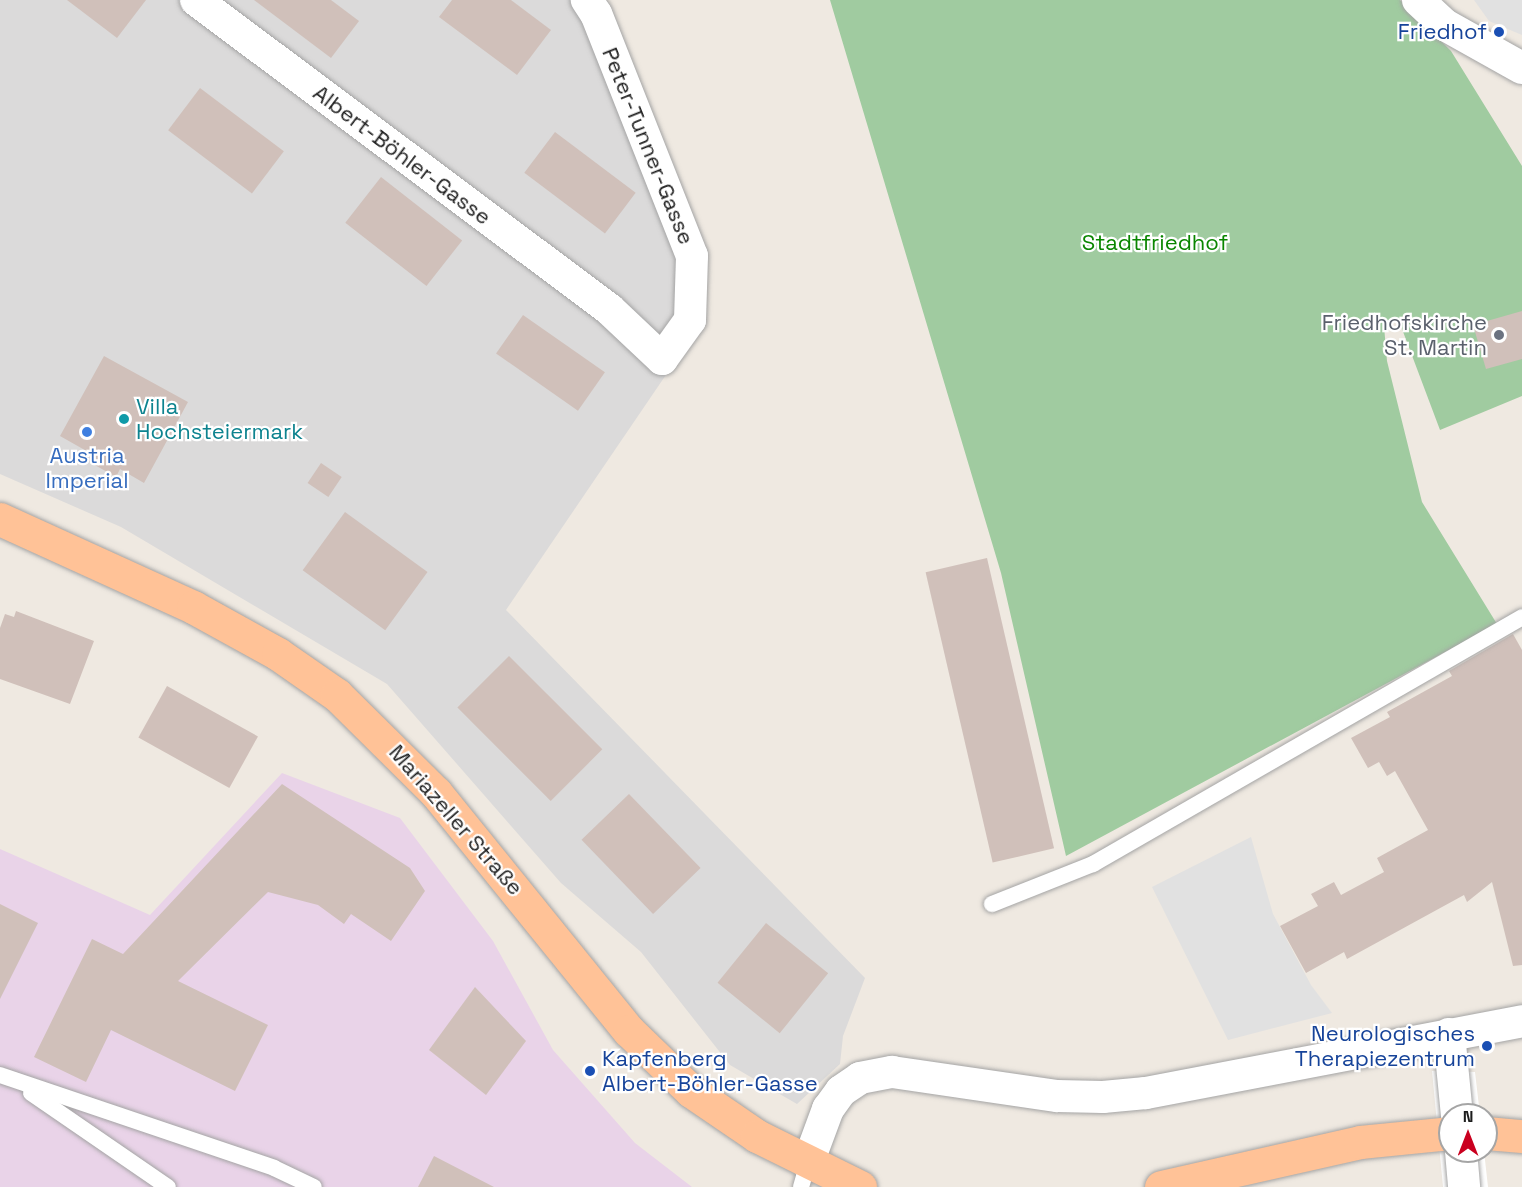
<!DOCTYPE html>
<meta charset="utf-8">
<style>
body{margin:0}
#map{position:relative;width:1522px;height:1187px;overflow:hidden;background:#efe9e1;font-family:"Space Grotesk",sans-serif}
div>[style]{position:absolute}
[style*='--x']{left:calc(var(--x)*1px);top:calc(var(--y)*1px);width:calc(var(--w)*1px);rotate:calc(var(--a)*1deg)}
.residential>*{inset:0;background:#dbdada}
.industrial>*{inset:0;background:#e9d3e8}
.cemetery>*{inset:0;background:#a0cba0}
.parking>*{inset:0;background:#e1e1e1}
.pier>*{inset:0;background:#fff}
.building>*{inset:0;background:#d0c0ba;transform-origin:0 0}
.roads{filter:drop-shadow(0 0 2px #a4a4a4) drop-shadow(0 0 2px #a4a4a4)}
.service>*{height:16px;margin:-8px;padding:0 8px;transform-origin:8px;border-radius:8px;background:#fff}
.minor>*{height:32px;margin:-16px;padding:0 16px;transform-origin:16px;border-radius:16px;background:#fff}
.primary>*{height:33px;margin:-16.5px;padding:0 16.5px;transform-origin:16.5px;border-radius:16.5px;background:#ffc297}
.dots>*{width:16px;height:16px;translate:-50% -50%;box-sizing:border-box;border:3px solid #fff;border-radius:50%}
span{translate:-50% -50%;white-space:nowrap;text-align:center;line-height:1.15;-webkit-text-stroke:4.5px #fff;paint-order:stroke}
.transit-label{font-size:22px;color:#164399}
.right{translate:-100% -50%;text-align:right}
.left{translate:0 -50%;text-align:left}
.street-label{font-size:22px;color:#1d1d1d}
.park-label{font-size:22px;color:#0a8600}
.worship-label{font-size:22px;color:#5b616d}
.culture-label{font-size:22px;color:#0d838f}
.shop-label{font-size:22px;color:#366cbe}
.north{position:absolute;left:1438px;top:1103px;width:60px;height:60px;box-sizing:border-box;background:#fff;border:2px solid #a5a5a5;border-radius:50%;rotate:0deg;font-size:16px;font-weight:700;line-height:24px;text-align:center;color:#1d1d1d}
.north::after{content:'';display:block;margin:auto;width:21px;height:27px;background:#ca001f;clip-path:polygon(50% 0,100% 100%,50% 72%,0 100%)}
</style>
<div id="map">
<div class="residential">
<div style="clip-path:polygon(0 0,600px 0,705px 267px,706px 316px,506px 610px,865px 978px,843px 1036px,840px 1064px,797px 1104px,730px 1065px,641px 952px,561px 883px,387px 684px,121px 527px,0 474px)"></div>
</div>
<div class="industrial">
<div style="clip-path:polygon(282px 773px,400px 818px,493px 941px,553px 1050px,635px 1143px,692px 1187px,0 1187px,0 849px,150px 915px)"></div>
</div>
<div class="cemetery">
<div style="clip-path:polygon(830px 0,1400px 0,1451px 51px,1522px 166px,1522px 396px,1440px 430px,1399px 321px,1384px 326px,1387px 361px,1422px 502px,1497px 624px,1066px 856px,1001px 573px)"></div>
</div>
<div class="parking">
<div style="clip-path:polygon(1474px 0,1522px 0,1522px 35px,1489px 21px)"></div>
<div style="clip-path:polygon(1251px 837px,1273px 914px,1311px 985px,1332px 1013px,1228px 1040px,1152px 887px)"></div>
</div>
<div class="pier">
<div style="clip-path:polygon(1432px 1071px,1475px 1072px,1480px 1115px,1450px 1115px,1450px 1151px,1484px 1151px,1488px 1187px,1443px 1187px)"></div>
</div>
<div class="building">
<div style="clip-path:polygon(67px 0,146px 0,117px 38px)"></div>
<div style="clip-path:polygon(254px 0,331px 0,359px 21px,331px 58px)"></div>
<div style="clip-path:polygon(452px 0,511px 0,551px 30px,517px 75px,439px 17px)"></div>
<div style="left:200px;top:88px;width:105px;height:53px;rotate:37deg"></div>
<div style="left:555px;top:132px;width:101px;height:51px;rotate:37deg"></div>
<div style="left:381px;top:177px;width:103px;height:58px;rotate:38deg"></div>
<div style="clip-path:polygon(1522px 311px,1522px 359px,1486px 369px,1473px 325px)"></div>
<div style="left:523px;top:315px;width:100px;height:47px;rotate:35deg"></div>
<div style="clip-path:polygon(104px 356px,188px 402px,144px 483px,120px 469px,116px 477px,86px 460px,90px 453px,60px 436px)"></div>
<div style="left:321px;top:463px;width:25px;height:24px;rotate:34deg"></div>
<div style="left:345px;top:512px;width:102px;height:72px;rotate:36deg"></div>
<div style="left:987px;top:558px;width:298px;height:63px;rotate:77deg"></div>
<div style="clip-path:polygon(16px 611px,94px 641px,70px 704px,0 679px,0 628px,5px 614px,14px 617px)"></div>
<div style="clip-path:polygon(1513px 634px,1522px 650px,1522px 965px,1513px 966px,1492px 882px,1467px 902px,1464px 895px,1347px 959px,1344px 952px,1306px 973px,1280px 926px,1318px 906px,1311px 894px,1334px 882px,1341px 895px,1384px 872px,1377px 858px,1428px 830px,1395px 771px,1387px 776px,1379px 762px,1368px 768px,1351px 738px,1390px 717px,1387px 712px,1452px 676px,1449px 671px)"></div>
<div style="left:509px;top:656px;width:132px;height:73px;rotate:45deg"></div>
<div style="left:167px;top:686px;width:104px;height:59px;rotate:29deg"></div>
<div style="clip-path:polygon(282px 784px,410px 868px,425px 891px,391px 941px,351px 914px,344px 924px,318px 905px,268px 892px,178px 981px,268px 1025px,235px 1091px,111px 1030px,86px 1082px,34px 1057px,92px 939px,123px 954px)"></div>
<div style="left:629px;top:794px;width:103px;height:66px;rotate:46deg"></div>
<div style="clip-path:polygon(0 904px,38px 923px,0 999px)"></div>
<div style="left:766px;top:923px;width:80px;height:77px;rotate:39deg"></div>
<div style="clip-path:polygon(475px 987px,526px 1041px,486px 1095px,429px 1050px)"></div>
<div style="clip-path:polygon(434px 1156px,494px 1187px,418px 1187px)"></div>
</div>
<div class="roads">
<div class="service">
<div style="--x:992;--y:904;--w:109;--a:-21.6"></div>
<div style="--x:1093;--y:864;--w:495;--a:-29.9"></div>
<div style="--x:0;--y:1075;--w:289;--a:18.7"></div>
<div style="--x:274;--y:1168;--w:44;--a:25.4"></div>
<div style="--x:31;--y:1093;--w:166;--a:34.5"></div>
<div style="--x:801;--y:1187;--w:25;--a:-74"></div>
</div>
<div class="minor">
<div style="--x:196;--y:0;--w:516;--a:36.8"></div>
<div style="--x:609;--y:309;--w:73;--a:43.3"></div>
<div style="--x:662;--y:359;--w:48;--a:-54.3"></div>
<div style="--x:690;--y:320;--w:64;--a:-88.2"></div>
<div style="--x:692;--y:256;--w:260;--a:-111.6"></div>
<div style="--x:596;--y:14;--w:17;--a:-123"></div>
<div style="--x:1418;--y:0;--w:37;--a:43"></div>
<div style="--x:1445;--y:25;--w:88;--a:29.2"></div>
<div style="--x:1449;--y:1034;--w:81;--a:84.4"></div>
<div style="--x:1461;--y:1151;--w:36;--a:85"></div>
<div style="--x:808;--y:1163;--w:58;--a:-69.7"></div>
<div style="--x:828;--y:1109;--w:22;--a:-54"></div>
<div style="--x:841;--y:1091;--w:23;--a:-34"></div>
<div style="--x:860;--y:1078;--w:33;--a:-11"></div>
<div style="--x:892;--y:1072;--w:167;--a:8.3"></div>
<div style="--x:1057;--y:1096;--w:46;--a:1.2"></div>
<div style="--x:1103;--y:1097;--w:43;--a:-5.3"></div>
<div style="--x:1146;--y:1093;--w:383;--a:-10.8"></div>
</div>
<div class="primary">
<div style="--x:0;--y:519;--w:212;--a:24.5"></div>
<div style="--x:193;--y:607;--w:97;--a:28.9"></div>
<div style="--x:278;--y:654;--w:72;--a:34.8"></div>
<div style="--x:337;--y:695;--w:139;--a:44.7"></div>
<div style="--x:436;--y:793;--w:306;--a:51"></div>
<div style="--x:629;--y:1031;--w:86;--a:44.1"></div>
<div style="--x:691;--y:1091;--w:80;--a:34.3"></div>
<div style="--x:757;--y:1136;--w:115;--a:26.3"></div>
<div style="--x:1486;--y:1133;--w:36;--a:5"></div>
<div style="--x:1161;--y:1187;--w:204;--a:-12.7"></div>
<div style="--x:1360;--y:1142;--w:90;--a:-5.7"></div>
</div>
</div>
<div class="dots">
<div style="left:1499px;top:32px;background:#1a4fb4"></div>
<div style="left:1499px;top:335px;background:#6b7280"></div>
<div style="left:124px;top:419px;background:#0f9aa8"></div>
<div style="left:87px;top:432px;background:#3f7fe0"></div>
<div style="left:1487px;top:1046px;background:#1a4fb4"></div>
<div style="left:590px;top:1071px;background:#1a4fb4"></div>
</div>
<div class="transit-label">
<span class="right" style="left:1487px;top:32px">Friedhof</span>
<span class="right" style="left:1475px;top:1046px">Neurologisches<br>Therapiezentrum</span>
<span class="left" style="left:602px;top:1071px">Kapfenberg<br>Albert-Böhler-Gasse</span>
</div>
<div class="street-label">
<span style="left:648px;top:146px;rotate:68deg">Peter-Tunner-Gasse</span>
<span style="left:402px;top:155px;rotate:37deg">Albert-Böhler-Gasse</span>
<span style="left:456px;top:820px;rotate:49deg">Mariazeller Straße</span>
</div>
<div class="park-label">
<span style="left:1155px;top:243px">Stadtfriedhof</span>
</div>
<div class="worship-label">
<span class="right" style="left:1487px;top:335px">Friedhofskirche<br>St. Martin</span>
</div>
<div class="culture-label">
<span class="left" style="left:136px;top:419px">Villa<br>Hochsteiermark</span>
</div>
<div class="shop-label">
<span style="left:87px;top:468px">Austria<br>Imperial</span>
</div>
<div class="north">N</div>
</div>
